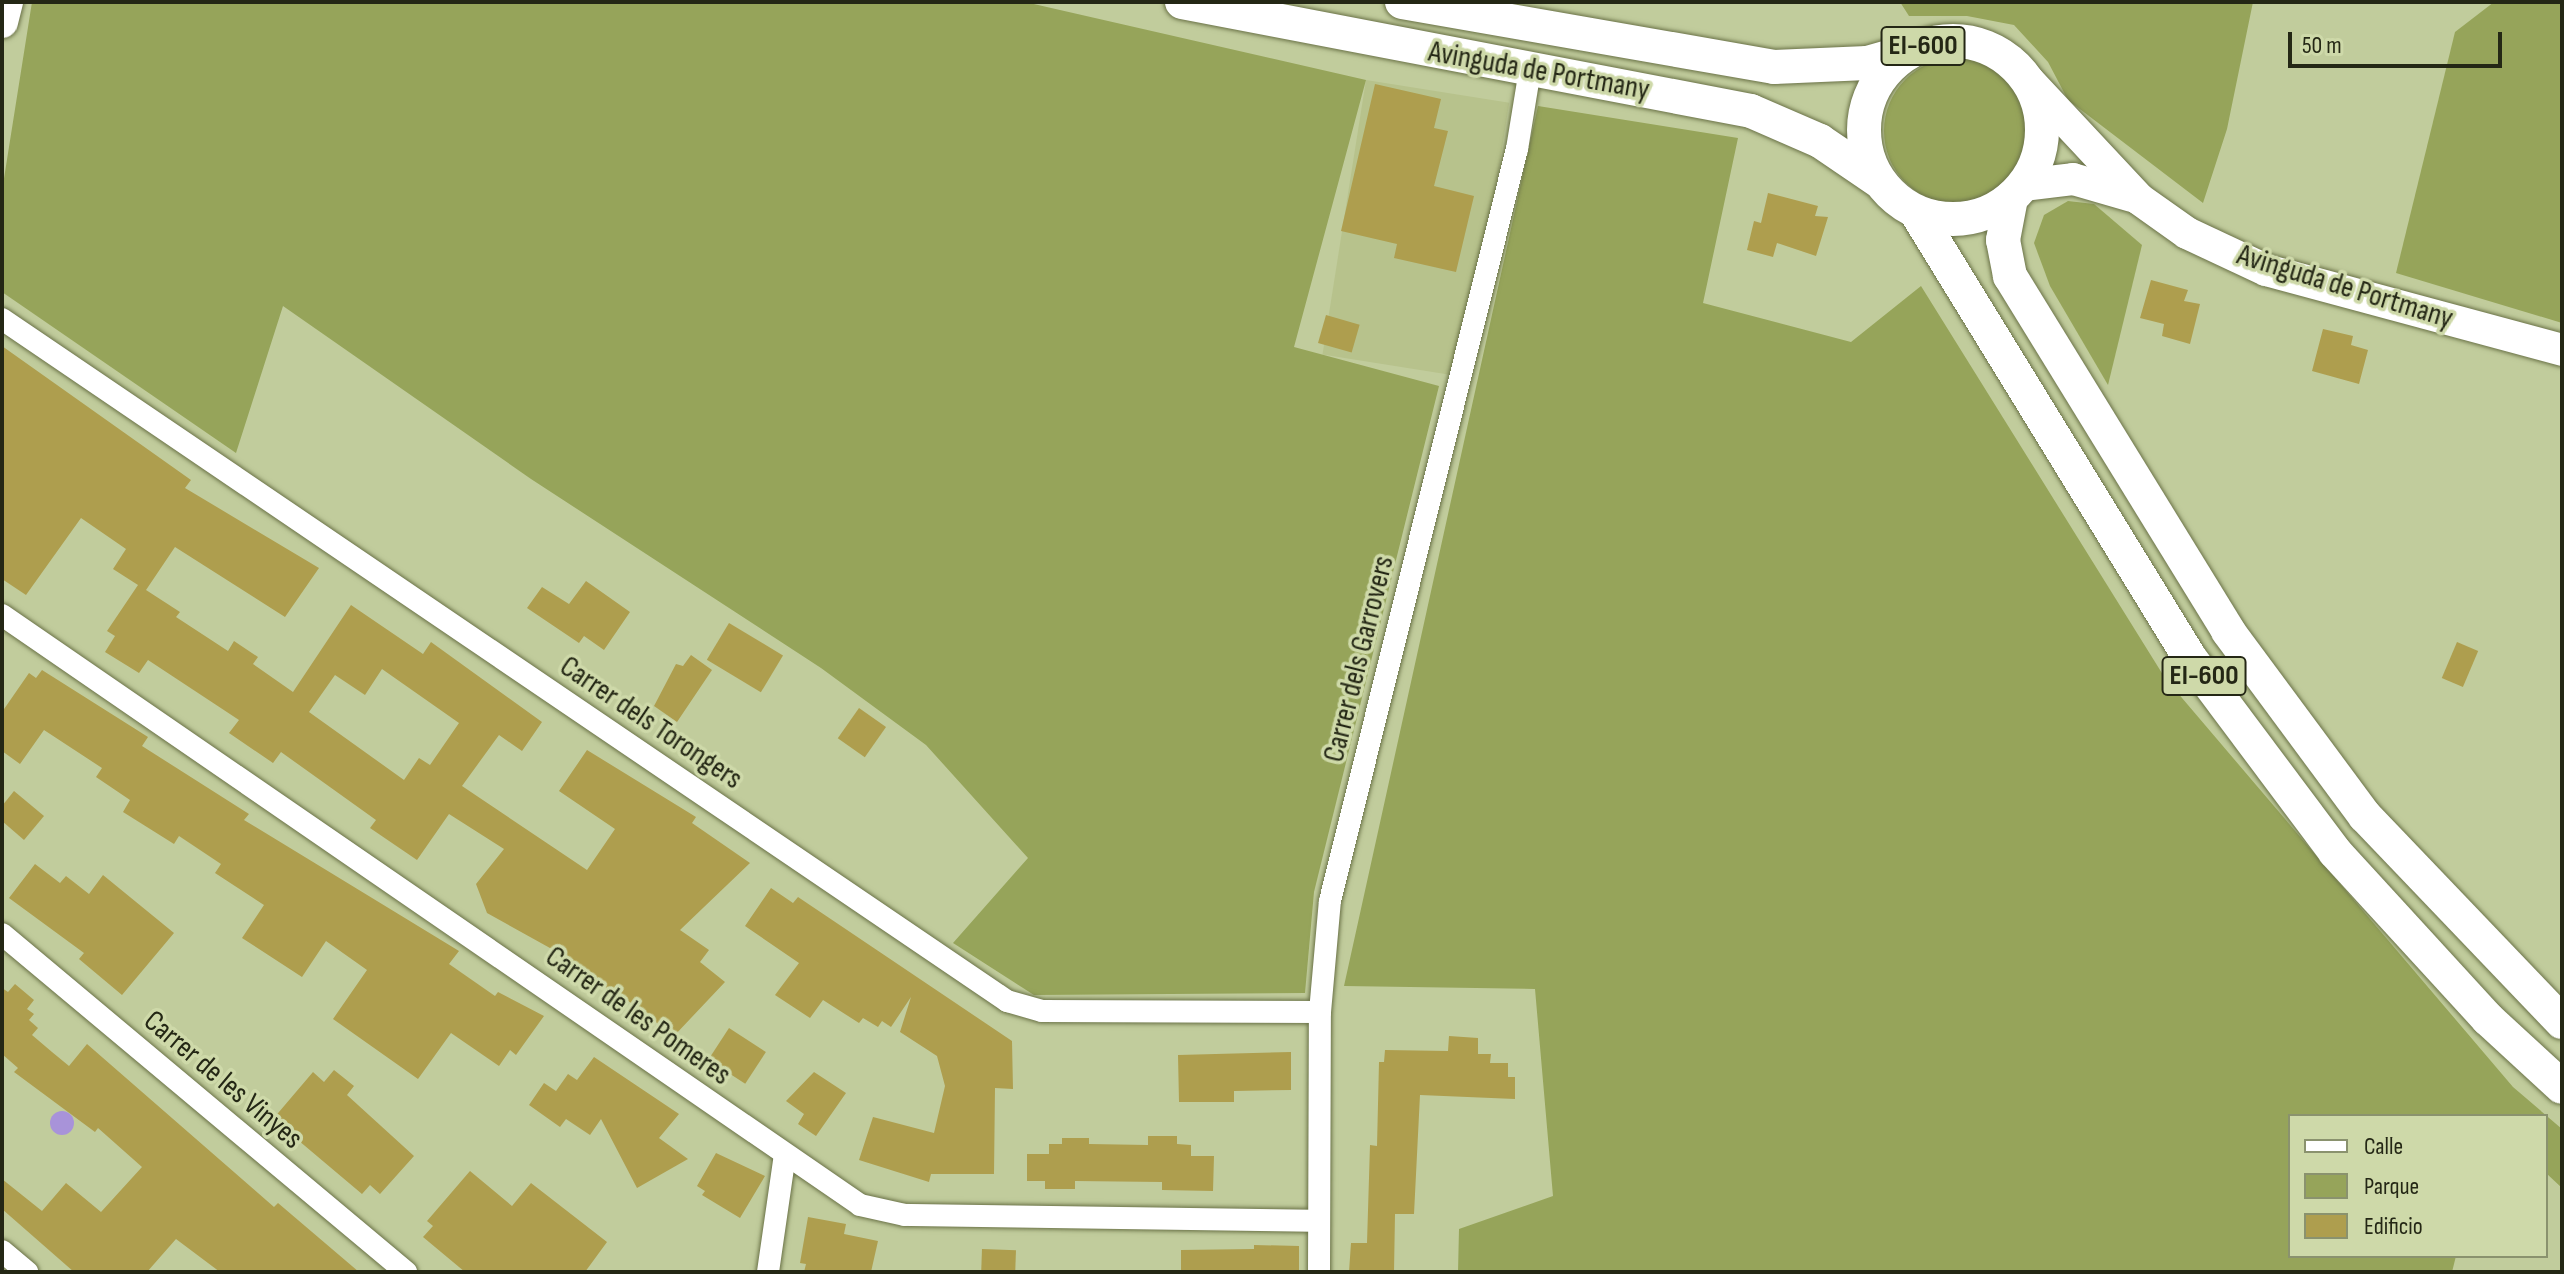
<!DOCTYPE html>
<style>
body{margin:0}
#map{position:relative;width:2564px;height:1274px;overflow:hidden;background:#c1cc9c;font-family:"Sofia Sans Condensed",sans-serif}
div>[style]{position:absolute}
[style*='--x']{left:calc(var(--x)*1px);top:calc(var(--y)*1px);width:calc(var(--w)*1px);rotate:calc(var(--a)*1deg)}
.built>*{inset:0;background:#b7c28c;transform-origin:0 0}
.green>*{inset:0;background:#96a45a}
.round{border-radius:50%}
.water>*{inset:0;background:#a893d9}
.building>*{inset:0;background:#ae9e4e;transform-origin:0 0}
.roads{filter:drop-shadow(0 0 2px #6a7247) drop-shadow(0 0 2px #6a7247)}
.street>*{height:22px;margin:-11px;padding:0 11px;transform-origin:11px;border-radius:11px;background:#fff}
.secondary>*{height:32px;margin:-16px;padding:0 16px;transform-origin:16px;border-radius:16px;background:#fff}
.primary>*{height:34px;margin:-17px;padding:0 17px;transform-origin:17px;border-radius:17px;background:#fff}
.primary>.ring{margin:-17px;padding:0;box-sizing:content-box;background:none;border:34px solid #fff;border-radius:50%}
span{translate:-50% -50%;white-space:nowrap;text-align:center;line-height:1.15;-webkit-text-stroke:7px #ced9a9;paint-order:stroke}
.shield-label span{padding:2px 6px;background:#ced9a9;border:2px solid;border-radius:6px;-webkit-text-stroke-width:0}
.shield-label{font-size:28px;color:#242715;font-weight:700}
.street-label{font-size:30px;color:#242715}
.frame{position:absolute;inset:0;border:4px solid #242715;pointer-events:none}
.legend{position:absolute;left:2288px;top:1114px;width:260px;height:144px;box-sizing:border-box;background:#ced9a9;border:2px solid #8a926e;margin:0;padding:10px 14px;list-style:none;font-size:24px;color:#242715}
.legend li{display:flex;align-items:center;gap:16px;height:40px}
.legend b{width:40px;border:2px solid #8a926e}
.scale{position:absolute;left:2288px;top:32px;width:214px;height:36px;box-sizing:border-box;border:4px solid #242715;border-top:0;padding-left:10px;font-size:24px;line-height:28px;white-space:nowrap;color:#242715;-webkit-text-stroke:6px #ced9a9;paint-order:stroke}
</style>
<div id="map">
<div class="built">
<div style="left:1366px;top:80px;width:145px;height:278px;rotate:9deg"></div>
</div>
<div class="green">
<div style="clip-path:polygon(32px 2px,1025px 2px,1366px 80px,1294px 347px,1439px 386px,1314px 892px,1305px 993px,1034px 995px,953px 943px,1028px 858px,926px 745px,821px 668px,531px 479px,283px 306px,236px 453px,2px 292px,2px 191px)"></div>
<div style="clip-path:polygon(1900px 2px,2253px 2px,2227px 129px,2203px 203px,2068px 100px,2048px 62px,2014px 25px,1967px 16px,1909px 16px)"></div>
<div style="clip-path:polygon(2494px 2px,2562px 2px,2562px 323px,2396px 273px,2455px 32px)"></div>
<div class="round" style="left:1884px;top:58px;width:146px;height:146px"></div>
<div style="clip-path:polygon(1538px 106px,1738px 138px,1703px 303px,1851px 342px,1921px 286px,2165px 678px,2513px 1087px,2562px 1129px,2562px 1188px,2546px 1173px,2546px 1116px,2290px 1116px,2290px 1256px,2456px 1256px,2452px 1272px,1458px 1272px,1459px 1229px,1553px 1196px,1535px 989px,1344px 986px)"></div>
<div style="clip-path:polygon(2068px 201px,2094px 204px,2142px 245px,2108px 385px,2050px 286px,2034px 243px,2044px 215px)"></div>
</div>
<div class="water">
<div class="round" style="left:50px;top:1111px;width:24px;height:24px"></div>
</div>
<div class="building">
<div style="clip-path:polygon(1375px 84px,1441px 99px,1434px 128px,1448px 131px,1434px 186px,1474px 196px,1456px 272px,1394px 258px,1397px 244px,1341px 231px)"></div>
<div style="clip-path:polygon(1768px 193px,1818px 206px,1815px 216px,1828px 217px,1816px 256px,1777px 243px,1773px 257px,1747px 250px,1754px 221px,1761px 223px)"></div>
<div style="clip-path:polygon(2151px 280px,2188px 290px,2184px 301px,2200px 304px,2190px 344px,2162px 336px,2164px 324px,2140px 318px)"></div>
<div style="left:1326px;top:315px;width:35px;height:29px;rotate:16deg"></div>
<div style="clip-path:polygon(2323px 329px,2353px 336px,2351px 345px,2368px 350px,2359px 384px,2312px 371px)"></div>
<div style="clip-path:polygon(evenodd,2px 346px,191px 480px,185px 488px,319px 568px,285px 617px,175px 547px,146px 590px,180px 612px,176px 617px,228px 651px,234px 641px,258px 657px,253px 664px,293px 692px,351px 605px,423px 654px,431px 642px,542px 722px,522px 751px,499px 735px,462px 786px,587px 870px,615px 829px,559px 791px,587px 750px,696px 817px,692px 823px,750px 863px,680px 930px,709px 950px,700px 962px,725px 982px,674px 1036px,610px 987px,606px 990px,564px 961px,568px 958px,487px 913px,476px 884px,504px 849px,449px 814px,417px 860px,370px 828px,376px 820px,281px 752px,273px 763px,229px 733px,239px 720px,148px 660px,139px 673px,105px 652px,115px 636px,107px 631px,138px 585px,113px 569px,126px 549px,81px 518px,26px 595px,2px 579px,2px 346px,382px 669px,459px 723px,430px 765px,419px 758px,404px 780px,309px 712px,335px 675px,365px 695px,382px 669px)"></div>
<div style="clip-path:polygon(586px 581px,630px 612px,604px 650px,584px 636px,579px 643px,527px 608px,542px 587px,569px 604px)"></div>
<div style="left:729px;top:623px;width:63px;height:43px;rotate:31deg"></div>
<div style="left:2457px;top:642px;width:23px;height:39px;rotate:23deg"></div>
<div style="clip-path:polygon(691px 655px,712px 670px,677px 722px,654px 706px,676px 664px,683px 666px)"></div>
<div style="clip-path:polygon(42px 670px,148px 737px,142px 746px,249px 814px,244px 820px,459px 951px,449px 964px,495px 996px,498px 992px,544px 1016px,516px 1055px,510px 1050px,499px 1066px,451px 1033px,418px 1079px,333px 1019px,367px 970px,326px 941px,302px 977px,242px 938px,264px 905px,215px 873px,221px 864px,179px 836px,174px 844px,123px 812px,130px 800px,96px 777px,102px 768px,44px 730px,20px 764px,2px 751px,2px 712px,29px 673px,36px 678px)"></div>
<div style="left:859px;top:708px;width:33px;height:37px;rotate:35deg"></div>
<div style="clip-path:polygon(14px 791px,44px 816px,24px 840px,2px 821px,2px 806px)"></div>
<div style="clip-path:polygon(35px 864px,60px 883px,66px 876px,89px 894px,103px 875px,174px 933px,122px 995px,79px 959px,84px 953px,9px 898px)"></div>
<div style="clip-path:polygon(771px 888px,793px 903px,798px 897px,1012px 1041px,1013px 1089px,995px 1088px,994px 1174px,931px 1174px,929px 1182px,859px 1160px,873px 1117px,934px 1133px,945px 1086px,937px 1056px,900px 1032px,911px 997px,891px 1027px,882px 1021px,878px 1027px,863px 1018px,859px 1023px,823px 1000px,810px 1018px,775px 995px,799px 963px,745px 926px)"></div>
<div style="clip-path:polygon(15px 984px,34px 1000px,27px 1009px,34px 1014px,29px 1020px,38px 1028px,32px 1035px,52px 1052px,69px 1066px,87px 1044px,274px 1207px,278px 1203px,359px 1272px,220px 1272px,176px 1239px,147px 1272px,74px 1272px,2px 1209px,2px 1179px,42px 1211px,66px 1183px,101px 1212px,142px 1167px,98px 1128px,95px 1132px,14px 1072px,18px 1068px,2px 1054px,2px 988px,8px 992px)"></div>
<div style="left:729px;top:1028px;width:44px;height:38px;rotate:33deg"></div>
<div style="clip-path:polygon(1449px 1036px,1478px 1038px,1478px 1054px,1491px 1054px,1490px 1063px,1508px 1063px,1508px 1077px,1515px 1077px,1515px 1099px,1420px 1095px,1414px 1214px,1395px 1214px,1394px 1272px,1349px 1272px,1351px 1243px,1367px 1243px,1370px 1145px,1377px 1146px,1379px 1062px,1384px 1062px,1385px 1050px,1448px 1051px)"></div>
<div style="clip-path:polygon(1291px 1052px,1291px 1090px,1234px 1091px,1234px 1102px,1179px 1102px,1178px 1055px)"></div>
<div style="clip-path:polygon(594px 1057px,679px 1114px,659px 1138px,688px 1159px,637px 1188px,601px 1119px,590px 1135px,566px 1119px,560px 1127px,529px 1105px,544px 1083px,556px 1091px,568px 1074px,577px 1080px)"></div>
<div style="clip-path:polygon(334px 1070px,354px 1086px,347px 1095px,414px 1156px,380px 1194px,370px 1185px,362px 1194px,273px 1119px,313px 1072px,324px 1082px)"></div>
<div style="clip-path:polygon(814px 1072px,846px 1093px,816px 1136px,798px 1124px,804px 1114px,786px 1101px)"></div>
<div style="clip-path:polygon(1148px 1136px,1177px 1136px,1177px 1144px,1191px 1145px,1191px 1156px,1214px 1156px,1213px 1191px,1162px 1190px,1162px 1182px,1075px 1181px,1075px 1189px,1045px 1189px,1045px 1181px,1027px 1181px,1027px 1154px,1049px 1154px,1049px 1144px,1062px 1144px,1062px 1138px,1089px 1138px,1089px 1144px,1148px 1145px)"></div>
<div style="clip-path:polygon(716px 1153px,765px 1176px,740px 1218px,702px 1195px,705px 1191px,697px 1186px)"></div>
<div style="clip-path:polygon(470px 1171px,512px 1206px,531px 1183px,607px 1242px,585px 1272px,465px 1272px,423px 1237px,433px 1226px,427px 1221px)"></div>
<div style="clip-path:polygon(808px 1217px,846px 1224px,844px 1234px,878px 1241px,871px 1272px,804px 1272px,806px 1264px,800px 1263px)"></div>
<div style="clip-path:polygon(1254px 1245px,1299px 1246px,1299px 1272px,1181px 1272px,1181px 1250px,1254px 1249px)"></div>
<div style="left:982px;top:1249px;width:34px;height:23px;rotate:2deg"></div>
</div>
<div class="roads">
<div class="street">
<div style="--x:2;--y:319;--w:1215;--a:34.16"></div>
<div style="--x:1007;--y:1001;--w:36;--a:16"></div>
<div style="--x:1042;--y:1011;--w:278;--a:0.2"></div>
<div style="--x:2;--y:615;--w:1041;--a:34.51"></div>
<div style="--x:860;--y:1205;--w:46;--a:12.5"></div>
<div style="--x:905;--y:1215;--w:414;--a:0.8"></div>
<div style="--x:2;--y:934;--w:527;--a:39.92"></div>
<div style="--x:2;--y:1251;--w:33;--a:40"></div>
<div style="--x:768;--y:1272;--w:119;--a:-81.8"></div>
<div style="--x:1319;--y:1272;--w:260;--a:-89.8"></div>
<div style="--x:1320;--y:1012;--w:111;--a:-84.9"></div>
<div style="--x:1330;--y:901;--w:775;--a:-76.04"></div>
<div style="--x:1517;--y:149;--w:80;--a:-80.7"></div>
</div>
<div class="secondary">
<div style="--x:2;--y:22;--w:21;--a:-76"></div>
<div style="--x:2024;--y:76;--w:168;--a:46.9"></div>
<div style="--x:2139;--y:199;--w:59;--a:35.3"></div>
<div style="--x:2187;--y:233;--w:87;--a:25.1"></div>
<div style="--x:2266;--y:270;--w:307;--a:15.1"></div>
<div style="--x:2023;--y:185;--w:50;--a:-6.8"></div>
<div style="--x:2073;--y:179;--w:61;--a:16.1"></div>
</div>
<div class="primary">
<div style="--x:1182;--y:2;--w:579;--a:10.84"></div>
<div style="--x:1751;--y:111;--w:75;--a:23.5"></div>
<div style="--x:1820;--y:141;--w:71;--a:34.1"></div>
<div style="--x:1402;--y:2;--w:378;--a:9.9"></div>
<div style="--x:1774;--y:67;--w:93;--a:-2.5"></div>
<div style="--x:1867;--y:63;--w:41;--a:-15.8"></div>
<div class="ring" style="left:1864px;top:41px;width:144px;height:144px"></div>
<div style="--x:2011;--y:198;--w:43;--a:100.8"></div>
<div style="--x:2003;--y:240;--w:37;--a:79"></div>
<div style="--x:2010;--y:276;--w:417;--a:58.4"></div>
<div style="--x:2228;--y:631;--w:230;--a:53.5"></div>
<div style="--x:2365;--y:816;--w:285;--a:46.3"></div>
<div style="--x:1916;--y:212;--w:523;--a:58.44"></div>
<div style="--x:2190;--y:658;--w:242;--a:53.2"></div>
<div style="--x:2335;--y:852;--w:226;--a:47.5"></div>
<div style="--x:2488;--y:1019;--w:100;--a:42.6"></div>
</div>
</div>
<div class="shield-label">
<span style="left:1923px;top:46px">EI-600</span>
<span style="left:2204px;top:676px">EI-600</span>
</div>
<div class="street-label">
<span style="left:1539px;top:71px;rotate:10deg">Avinguda de Portmany</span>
<span style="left:2345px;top:287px;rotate:17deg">Avinguda de Portmany</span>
<span style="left:1359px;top:659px;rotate:-76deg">Carrer dels Garrovers</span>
<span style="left:651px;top:723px;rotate:34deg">Carrer dels Torongers</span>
<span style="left:638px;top:1016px;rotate:35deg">Carrer de les Pomeres</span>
<span style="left:223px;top:1080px;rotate:40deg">Carrer de les Vinyes</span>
</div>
<div class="frame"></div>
<ul class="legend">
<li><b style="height:10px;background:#fff"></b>Calle</li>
<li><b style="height:22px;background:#96a45a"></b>Parque</li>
<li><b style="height:22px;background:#ae9e4e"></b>Edificio</li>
</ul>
<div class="scale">50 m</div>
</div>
